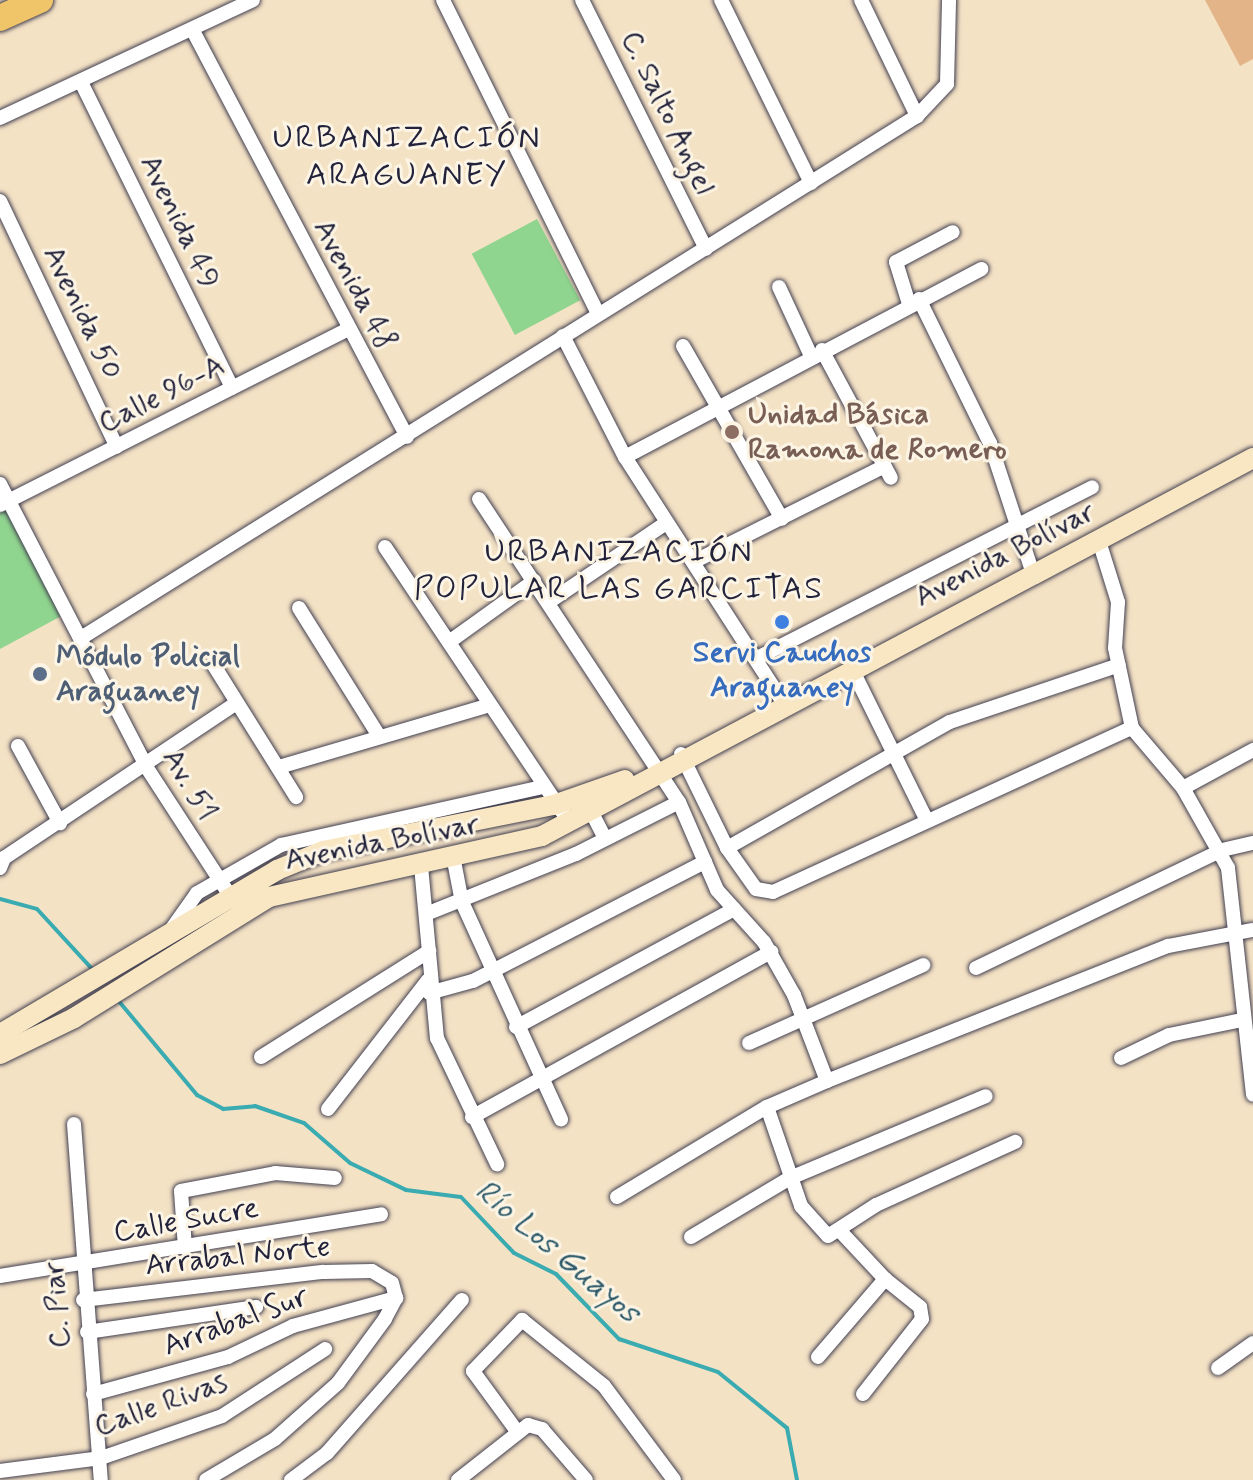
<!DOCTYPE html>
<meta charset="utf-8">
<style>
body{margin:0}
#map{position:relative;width:1253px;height:1480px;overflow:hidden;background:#f4e2c5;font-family:Mynerve,sans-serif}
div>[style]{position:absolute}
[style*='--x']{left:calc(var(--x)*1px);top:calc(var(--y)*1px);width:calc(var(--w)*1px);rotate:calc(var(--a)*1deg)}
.green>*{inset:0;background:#90d58f;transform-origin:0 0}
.stream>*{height:4px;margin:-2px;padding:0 2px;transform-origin:2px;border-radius:2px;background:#39abb1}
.building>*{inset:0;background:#e4b489}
.roads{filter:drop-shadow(0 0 2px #423f50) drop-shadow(0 0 2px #423f50)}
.street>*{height:14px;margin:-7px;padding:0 7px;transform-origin:7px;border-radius:7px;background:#fff}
.secondary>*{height:20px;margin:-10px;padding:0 10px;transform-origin:10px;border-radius:10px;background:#f9e7c3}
.highway>*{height:26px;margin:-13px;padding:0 13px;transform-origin:13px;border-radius:13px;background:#f0c469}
.dots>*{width:22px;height:22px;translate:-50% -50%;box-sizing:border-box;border:4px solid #fcf5e5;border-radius:50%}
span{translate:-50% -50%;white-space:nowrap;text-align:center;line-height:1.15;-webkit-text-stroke:6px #fcf5e5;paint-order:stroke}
.street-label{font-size:30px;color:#22223b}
.education-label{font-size:30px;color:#785e54;font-weight:700}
.left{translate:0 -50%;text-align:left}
.shop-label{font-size:30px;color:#366cbe;font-weight:700}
.service-label{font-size:30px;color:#4e5e75;font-weight:700}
.neighbourhood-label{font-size:32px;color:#22223b;letter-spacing:2px}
.water-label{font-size:32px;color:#2b596a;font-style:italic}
</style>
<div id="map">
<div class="green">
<div style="left:537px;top:219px;width:92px;height:74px;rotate:62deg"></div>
<div style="clip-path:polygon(8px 505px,65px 614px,0 649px,0 509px)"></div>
</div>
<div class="stream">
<div style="--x:0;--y:899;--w:38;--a:15"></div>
<div style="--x:37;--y:909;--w:83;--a:47.4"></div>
<div style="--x:117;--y:999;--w:125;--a:50.2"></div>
<div style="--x:197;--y:1095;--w:30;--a:28"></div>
<div style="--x:223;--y:1109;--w:32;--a:-5"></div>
<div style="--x:255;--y:1106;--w:52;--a:19.1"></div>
<div style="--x:304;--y:1123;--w:61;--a:41"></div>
<div style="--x:350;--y:1163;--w:62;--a:25.7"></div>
<div style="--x:406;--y:1190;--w:55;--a:7.3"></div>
<div style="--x:461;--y:1197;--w:77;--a:46.6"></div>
<div style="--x:514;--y:1253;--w:47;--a:26.6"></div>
<div style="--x:556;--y:1274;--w:91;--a:45.9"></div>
<div style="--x:619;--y:1339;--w:104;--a:18.4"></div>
<div style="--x:718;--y:1372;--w:89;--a:39.1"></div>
<div style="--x:787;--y:1428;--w:53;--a:79.1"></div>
</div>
<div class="building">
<div style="clip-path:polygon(1205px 0,1253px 0,1253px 59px,1240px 66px)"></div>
</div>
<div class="roads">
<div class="street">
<div style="--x:443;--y:0;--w:349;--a:63.7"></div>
<div style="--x:582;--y:0;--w:278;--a:63.5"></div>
<div style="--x:721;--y:0;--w:204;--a:63.8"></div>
<div style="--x:861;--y:0;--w:129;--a:64.2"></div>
<div style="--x:192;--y:29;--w:461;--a:62.2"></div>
<div style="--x:81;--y:82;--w:341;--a:63.7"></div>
<div style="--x:0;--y:118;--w:279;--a:-25"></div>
<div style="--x:0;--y:201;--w:272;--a:64.6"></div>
<div style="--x:779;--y:287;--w:76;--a:65.1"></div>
<div style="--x:919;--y:299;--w:161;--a:63.8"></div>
<div style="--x:990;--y:443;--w:138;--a:71.8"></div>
<div style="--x:909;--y:304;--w:44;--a:-107.2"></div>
<div style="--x:896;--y:262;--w:64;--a:-27.8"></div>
<div style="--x:563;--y:336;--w:136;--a:62.9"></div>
<div style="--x:625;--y:457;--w:294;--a:57.2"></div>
<div style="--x:683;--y:346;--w:199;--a:60.2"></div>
<div style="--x:822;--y:350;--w:145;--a:61.7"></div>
<div style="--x:625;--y:457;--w:403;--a:-27.8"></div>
<div style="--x:0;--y:484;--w:320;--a:62.6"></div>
<div style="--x:147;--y:768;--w:160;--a:57"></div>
<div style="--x:479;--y:499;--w:363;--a:56.6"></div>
<div style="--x:0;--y:505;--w:389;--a:-26.8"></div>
<div style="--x:1099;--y:541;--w:64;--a:72.7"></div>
<div style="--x:1118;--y:602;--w:46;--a:93.7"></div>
<div style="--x:1115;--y:648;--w:82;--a:78"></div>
<div style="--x:1132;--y:728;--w:79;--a:49.6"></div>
<div style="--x:1183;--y:788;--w:92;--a:60.6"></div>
<div style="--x:1228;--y:868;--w:228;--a:83.7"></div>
<div style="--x:385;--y:547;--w:331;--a:56.2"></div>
<div style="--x:695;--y:561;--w:212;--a:-26.6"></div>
<div style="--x:549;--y:602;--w:141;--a:-34"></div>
<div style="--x:299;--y:608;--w:151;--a:58"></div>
<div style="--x:81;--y:638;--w:986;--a:-31.98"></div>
<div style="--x:917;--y:116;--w:44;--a:-46.8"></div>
<div style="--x:947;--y:84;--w:84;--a:-88.6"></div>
<div style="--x:449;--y:642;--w:105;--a:-35.7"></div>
<div style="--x:757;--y:658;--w:376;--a:-27"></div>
<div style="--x:213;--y:664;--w:157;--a:58"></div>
<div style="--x:851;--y:667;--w:167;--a:63.7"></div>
<div style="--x:18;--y:746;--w:88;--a:61.4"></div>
<div style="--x:681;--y:754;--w:105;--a:63.9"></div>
<div style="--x:727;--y:848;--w:50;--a:54.7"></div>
<div style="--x:756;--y:889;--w:17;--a:10"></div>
<div style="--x:773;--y:892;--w:395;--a:-24.6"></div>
<div style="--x:279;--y:767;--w:219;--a:-16.4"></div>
<div style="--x:1183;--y:788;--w:80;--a:-28.5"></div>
<div style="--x:591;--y:811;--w:30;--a:63"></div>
<div style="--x:727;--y:848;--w:256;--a:-29.5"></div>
<div style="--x:950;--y:722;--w:178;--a:-18.6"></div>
<div style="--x:454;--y:861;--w:42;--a:79"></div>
<div style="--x:462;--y:902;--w:239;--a:65.5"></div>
<div style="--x:421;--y:866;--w:173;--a:84.7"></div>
<div style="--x:437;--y:1038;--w:140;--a:64.5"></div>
<div style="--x:0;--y:868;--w:11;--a:-68"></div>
<div style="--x:4;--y:858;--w:278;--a:-33.7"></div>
<div style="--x:426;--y:914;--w:162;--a:-21.8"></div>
<div style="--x:576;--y:854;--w:115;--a:-26.8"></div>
<div style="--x:679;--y:802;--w:96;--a:66.6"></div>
<div style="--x:717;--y:890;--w:70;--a:47.9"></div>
<div style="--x:764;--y:942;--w:61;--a:60.5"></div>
<div style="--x:794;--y:995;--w:92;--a:69"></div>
<div style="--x:168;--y:934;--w:50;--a:-54.7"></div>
<div style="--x:197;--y:893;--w:97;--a:-29.7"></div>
<div style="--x:281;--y:845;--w:267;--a:-12.5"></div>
<div style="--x:976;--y:968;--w:273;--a:-25.6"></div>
<div style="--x:1222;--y:850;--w:32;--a:-13"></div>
<div style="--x:429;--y:993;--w:46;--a:-15.3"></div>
<div style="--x:473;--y:981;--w:261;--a:-27.2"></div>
<div style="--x:516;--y:1027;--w:248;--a:-28.4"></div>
<div style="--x:749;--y:1043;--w:191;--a:-24.1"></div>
<div style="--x:261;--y:1057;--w:199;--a:-32.2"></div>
<div style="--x:1121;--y:1058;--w:53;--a:-25.6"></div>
<div style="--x:1169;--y:1035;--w:75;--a:-11.6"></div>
<div style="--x:767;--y:1107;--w:105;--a:71"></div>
<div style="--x:801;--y:1206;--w:40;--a:48"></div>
<div style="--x:828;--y:1236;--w:57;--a:-32.9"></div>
<div style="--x:876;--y:1205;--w:153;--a:-24.4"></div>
<div style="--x:328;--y:1109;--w:163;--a:-52.2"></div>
<div style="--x:472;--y:1117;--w:342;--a:-28.9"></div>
<div style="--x:74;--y:1124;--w:357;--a:85.7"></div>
<div style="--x:617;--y:1197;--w:175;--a:-31"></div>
<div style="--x:767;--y:1107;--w:65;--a:-23.4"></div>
<div style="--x:827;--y:1081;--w:367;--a:-21.6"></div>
<div style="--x:1168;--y:946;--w:86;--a:-10.7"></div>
<div style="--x:691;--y:1237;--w:115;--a:-30.8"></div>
<div style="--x:790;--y:1178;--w:212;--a:-22.7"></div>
<div style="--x:185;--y:1248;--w:57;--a:-94"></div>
<div style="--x:181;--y:1191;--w:96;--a:-10.8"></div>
<div style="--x:275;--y:1173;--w:60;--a:4.8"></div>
<div style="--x:0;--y:1276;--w:386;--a:-9.2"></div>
<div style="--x:83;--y:1300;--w:242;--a:-6.7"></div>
<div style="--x:323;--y:1272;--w:49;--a:-1.2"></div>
<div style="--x:372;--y:1271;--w:23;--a:31"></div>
<div style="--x:392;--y:1283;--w:16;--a:75"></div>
<div style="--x:396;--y:1298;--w:24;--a:118"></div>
<div style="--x:385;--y:1319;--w:79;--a:126.3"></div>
<div style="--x:338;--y:1383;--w:84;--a:138.4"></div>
<div style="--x:275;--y:1439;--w:80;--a:149.3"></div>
<div style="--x:87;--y:1332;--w:171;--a:-8.4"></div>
<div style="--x:818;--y:1357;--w:103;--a:-49.3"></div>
<div style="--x:885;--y:1279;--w:64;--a:-133.1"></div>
<div style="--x:1218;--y:1368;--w:43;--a:-35.5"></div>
<div style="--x:93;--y:1394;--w:140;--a:-15.3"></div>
<div style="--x:228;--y:1357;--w:72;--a:-25.5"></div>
<div style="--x:293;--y:1326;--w:107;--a:-15.2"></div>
<div style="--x:863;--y:1394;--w:95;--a:-51.8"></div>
<div style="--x:922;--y:1319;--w:12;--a:-99"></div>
<div style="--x:920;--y:1307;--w:45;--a:-141.3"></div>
<div style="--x:516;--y:1430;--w:73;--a:-126.1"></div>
<div style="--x:473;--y:1371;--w:71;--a:-46.1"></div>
<div style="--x:522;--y:1320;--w:105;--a:38.8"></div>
<div style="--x:604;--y:1386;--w:117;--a:53.3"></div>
<div style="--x:0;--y:1471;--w:102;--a:-7.3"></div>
<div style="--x:101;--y:1458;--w:128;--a:-19.1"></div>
<div style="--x:222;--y:1416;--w:123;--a:-33"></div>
<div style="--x:291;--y:1480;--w:45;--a:-36.9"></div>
<div style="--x:327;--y:1453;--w:204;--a:-48.6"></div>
<div style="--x:458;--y:1480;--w:89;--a:-38.2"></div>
<div style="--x:528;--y:1425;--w:15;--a:16"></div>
<div style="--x:542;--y:1429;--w:67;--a:49.2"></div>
</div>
<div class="secondary">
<div style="--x:0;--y:1034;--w:322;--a:-30.6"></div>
<div style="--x:277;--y:870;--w:50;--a:-22.4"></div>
<div style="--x:323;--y:851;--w:236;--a:-11.3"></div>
<div style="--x:554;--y:805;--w:75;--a:-19.4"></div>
<div style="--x:0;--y:1054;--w:82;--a:-25.9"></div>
<div style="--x:74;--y:1018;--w:229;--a:-31.8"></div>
<div style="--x:269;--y:897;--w:280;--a:-12.6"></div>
<div style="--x:542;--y:836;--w:805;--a:-28"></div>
</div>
<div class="highway">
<div style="--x:0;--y:18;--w:44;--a:-24.2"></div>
</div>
</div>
<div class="dots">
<div style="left:732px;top:432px;background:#8d6e63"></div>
<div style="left:782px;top:622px;background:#3f7fe0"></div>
<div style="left:40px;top:674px;background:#5c6f8a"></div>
</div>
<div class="street-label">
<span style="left:667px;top:113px;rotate:64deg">C. Salto Angel</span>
<span style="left:179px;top:222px;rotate:64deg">Avenida 49</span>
<span style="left:354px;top:285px;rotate:62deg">Avenida 48</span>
<span style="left:82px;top:313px;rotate:64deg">Avenida 50</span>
<span style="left:162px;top:395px;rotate:-27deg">Calle 96-A</span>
<span style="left:1005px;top:555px;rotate:-27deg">Avenida Bolívar</span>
<span style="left:189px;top:785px;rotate:59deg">Av. 51</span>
<span style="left:382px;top:843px;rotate:-11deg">Avenida Bolívar</span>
<span style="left:186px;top:1221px;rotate:-10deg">Calle Sucre</span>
<span style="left:238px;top:1257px;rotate:-6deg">Arrabal Norte</span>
<span style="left:58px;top:1305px;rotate:-95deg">C. Piar</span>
<span style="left:236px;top:1322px;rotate:-20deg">Arrabal Sur</span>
<span style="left:161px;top:1405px;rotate:-20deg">Calle Rivas</span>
</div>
<div class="education-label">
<span class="left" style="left:748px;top:432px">Unidad Básica<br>Ramona de Romero</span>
</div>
<div class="shop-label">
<span style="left:782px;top:670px">Servi Cauchos<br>Araguaney</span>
</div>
<div class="service-label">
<span class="left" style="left:56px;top:674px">Módulo Policial<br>Araguaney</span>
</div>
<div class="neighbourhood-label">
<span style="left:407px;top:157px">URBANIZACIÓN<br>ARAGUANEY</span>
<span style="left:619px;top:571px">URBANIZACIÓN<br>POPULAR LAS GARCITAS</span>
</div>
<div class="water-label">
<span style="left:557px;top:1252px;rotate:40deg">Río Los Guayos</span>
</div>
</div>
